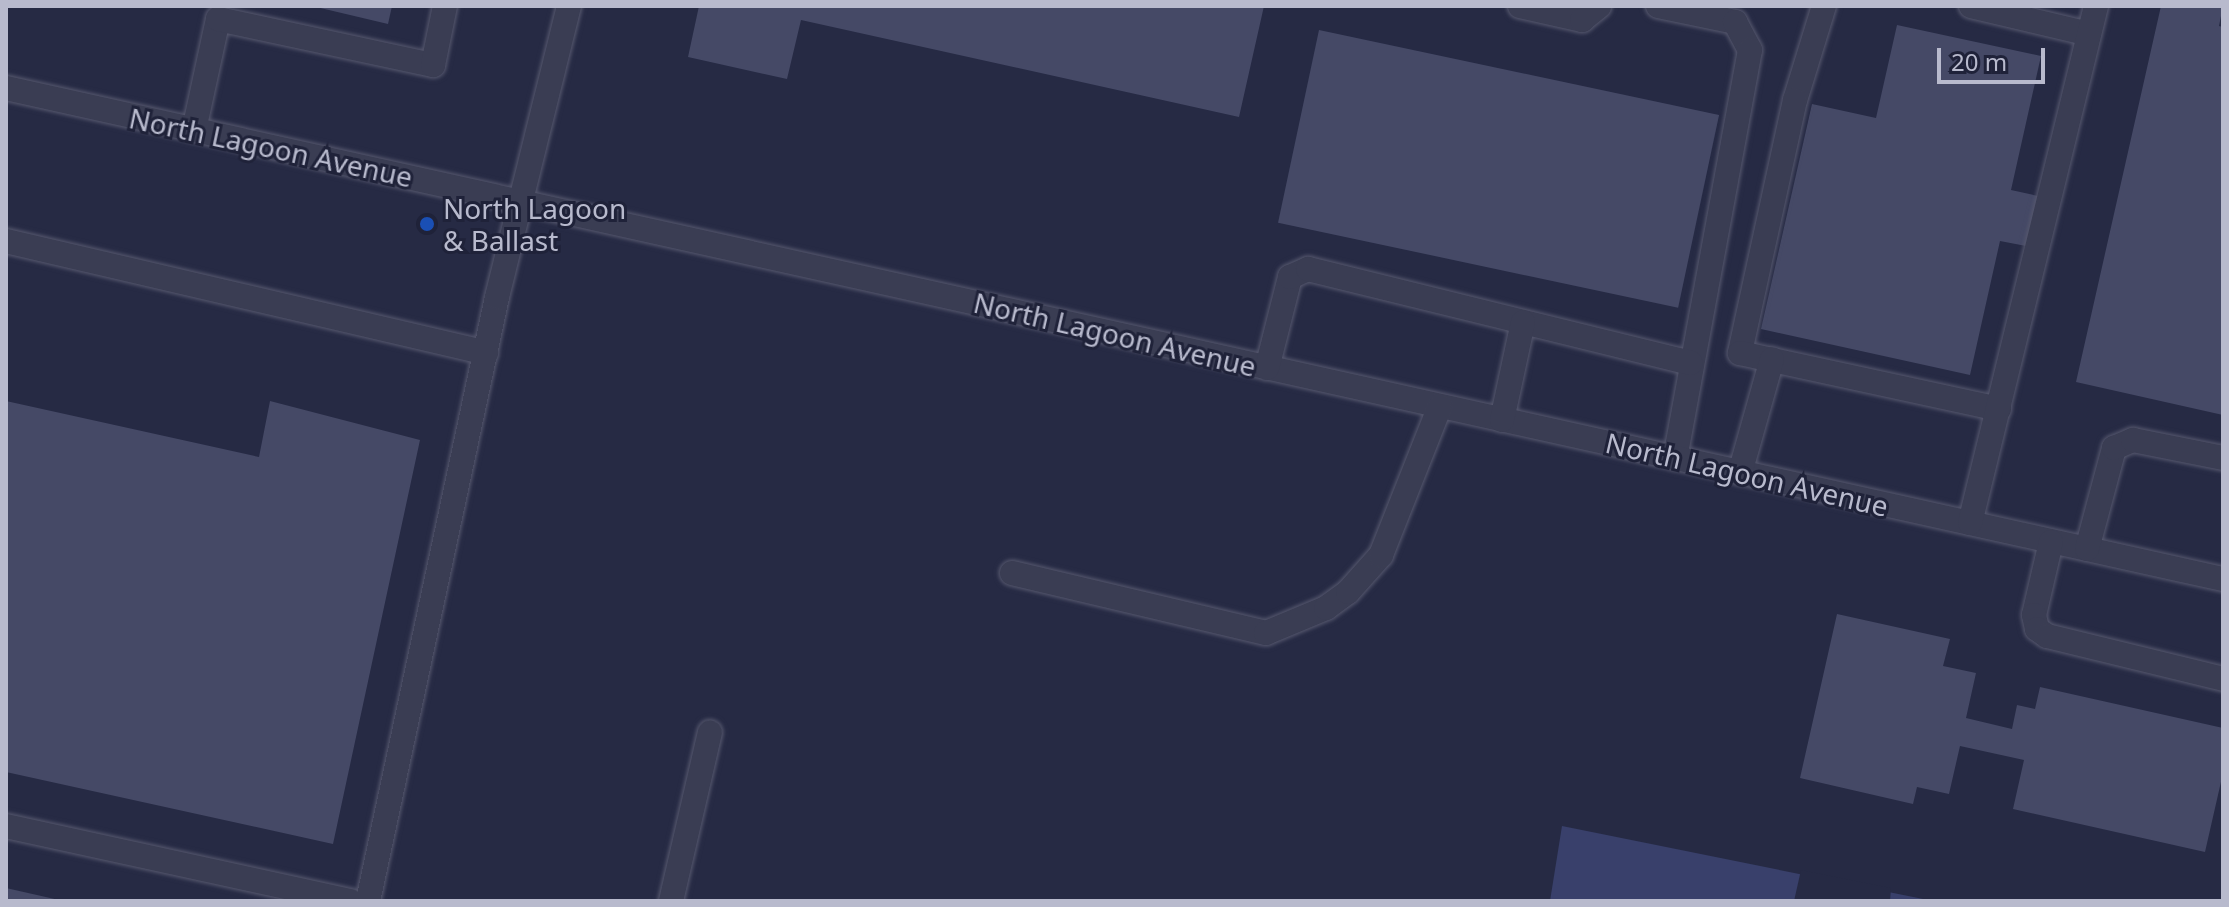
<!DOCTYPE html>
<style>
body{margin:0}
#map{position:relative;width:2229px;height:907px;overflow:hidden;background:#262a44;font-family:"Noto Sans",sans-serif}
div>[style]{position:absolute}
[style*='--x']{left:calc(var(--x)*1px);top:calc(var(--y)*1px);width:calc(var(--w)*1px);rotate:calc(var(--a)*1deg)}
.water>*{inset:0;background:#39406b}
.pier>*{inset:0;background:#262a44}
.building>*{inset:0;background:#454966;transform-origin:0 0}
.roads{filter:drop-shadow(0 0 2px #56586e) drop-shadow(0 0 2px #56586e)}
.minor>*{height:24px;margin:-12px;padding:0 12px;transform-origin:12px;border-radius:12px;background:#3a3d53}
.dots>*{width:22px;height:22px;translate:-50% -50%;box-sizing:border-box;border:4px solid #1f2239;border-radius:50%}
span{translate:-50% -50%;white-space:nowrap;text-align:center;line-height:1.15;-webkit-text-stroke:6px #1f2239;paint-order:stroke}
.street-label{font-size:28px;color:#b8bacd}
.poi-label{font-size:28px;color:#b8bacd}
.left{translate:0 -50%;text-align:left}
.frame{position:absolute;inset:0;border:8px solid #b8bacd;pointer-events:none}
.scale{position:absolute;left:1937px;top:48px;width:108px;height:36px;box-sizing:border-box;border:4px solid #b8bacd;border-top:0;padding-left:10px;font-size:24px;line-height:28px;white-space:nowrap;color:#b8bacd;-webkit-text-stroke:6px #1f2239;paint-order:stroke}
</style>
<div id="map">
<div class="water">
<div style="clip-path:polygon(1562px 826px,1933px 901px,1550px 901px)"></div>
</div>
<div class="pier">
<div style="clip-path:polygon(1801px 870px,1891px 888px,1890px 901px,1794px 901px)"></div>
</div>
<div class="building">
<div style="clip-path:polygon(312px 6px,392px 6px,388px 24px)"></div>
<div style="clip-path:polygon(699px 6px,1264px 6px,1239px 117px,801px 20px,787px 79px,688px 57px)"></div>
<div style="clip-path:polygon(2161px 6px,2223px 6px,2219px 26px,2223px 27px,2223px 415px,2076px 382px)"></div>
<div style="clip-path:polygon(1897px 25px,2041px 56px,2011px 190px,2038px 196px,2026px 246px,2000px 241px,1970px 375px,1761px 329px,1812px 104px,1876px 118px)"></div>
<div style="left:1319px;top:30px;width:409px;height:197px;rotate:12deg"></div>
<div style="clip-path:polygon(6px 401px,259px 457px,270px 401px,420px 440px,333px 844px,6px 772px)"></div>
<div style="clip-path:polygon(1837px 614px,1950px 639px,1943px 666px,1976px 673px,1966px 718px,2012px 729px,2017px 705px,2035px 709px,2040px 687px,2223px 728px,2223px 773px,2205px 852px,2013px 809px,2024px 760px,1960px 746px,1949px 794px,1917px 787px,1913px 804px,1800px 778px)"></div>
<div style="clip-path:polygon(6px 888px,59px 900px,59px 901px,6px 901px)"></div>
</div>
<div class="roads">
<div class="minor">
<div style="--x:1520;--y:6;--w:64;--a:12.7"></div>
<div style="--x:1582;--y:20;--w:22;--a:-39"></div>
<div style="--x:1658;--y:6;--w:79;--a:11.7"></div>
<div style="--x:1735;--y:22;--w:32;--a:62"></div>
<div style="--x:1750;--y:50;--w:415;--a:100.4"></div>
<div style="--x:1824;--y:6;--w:98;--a:107.1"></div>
<div style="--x:1795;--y:100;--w:259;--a:102.3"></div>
<div style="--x:1740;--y:353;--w:265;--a:12.2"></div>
<div style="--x:1971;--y:6;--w:121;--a:13.3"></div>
<div style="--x:6;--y:88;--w:2271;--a:12.49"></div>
<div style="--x:194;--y:130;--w:114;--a:-77.8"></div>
<div style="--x:218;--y:19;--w:220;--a:12.1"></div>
<div style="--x:433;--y:65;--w:60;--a:-78.5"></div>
<div style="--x:6;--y:241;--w:493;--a:13.1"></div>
<div style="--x:1267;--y:368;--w:94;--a:-75.8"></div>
<div style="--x:1290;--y:277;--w:20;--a:-24"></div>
<div style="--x:1308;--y:269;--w:394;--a:13.8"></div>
<div style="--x:1502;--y:420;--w:100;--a:-77.9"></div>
<div style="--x:1740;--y:473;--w:118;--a:-74.3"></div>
<div style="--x:1970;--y:523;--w:532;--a:-76.3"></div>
<div style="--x:2051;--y:542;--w:75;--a:103.1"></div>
<div style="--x:2034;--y:615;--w:14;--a:78"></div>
<div style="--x:2037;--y:629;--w:12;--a:35"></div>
<div style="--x:2047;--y:636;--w:181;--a:13.7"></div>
<div style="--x:2087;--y:549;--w:105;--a:-75"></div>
<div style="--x:2114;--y:448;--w:21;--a:-23"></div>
<div style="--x:2133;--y:440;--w:92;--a:11.3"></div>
<div style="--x:1012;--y:573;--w:261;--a:13.3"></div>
<div style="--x:1266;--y:633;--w:65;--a:-22.6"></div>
<div style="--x:1326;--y:608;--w:27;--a:-36"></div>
<div style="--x:1348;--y:592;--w:50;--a:-48.3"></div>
<div style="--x:1381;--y:555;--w:160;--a:-68.4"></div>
<div style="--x:6;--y:826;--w:353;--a:12.3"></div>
<div style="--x:368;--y:901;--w:618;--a:-77.94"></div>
<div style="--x:497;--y:297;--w:300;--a:-76.1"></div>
<div style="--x:671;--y:901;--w:173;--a:-77"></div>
</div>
</div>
<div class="dots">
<div style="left:427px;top:224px;background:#1a4fb4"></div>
</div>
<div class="street-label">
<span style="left:271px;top:147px;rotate:12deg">North Lagoon Avenue</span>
<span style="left:1115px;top:334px;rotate:13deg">North Lagoon Avenue</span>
<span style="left:1747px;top:474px;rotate:13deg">North Lagoon Avenue</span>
</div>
<div class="poi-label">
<span class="left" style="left:443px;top:224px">North Lagoon<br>&amp; Ballast</span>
</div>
<div class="frame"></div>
<div class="scale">20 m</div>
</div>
